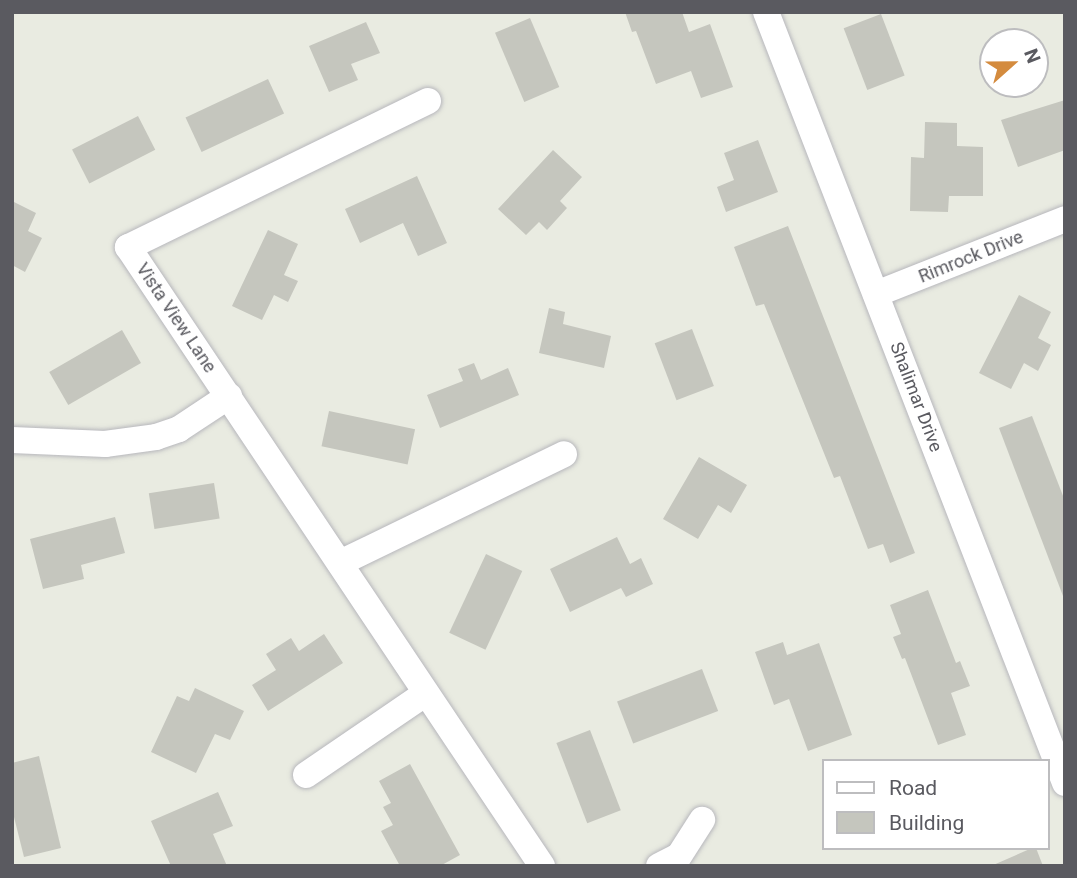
<!DOCTYPE html>
<style>
body{margin:0}
#map{position:relative;width:1077px;height:878px;overflow:hidden;background:#e9ebe1;font-family:Roboto,sans-serif}
div>[style]{position:absolute}
[style*='--x']{left:calc(var(--x)*1px);top:calc(var(--y)*1px);width:calc(var(--w)*1px);rotate:calc(var(--a)*1deg)}
.building>*{inset:0;background:#c5c6be;transform-origin:0 0}
.roads{filter:drop-shadow(0 0 2px #b7b7bc) drop-shadow(0 0 2px #b7b7bc)}
.minor>*{height:26px;margin:-13px;padding:0 13px;transform-origin:13px;border-radius:13px;background:#fff}
span{translate:-50% -50%;white-space:nowrap;text-align:center;line-height:1.15;-webkit-text-stroke:5px #fff;paint-order:stroke}
.street-label{font-size:18px;color:#5a5a60}
.frame{position:absolute;inset:0;border:14px solid #5a5a60;pointer-events:none}
.legend{position:absolute;left:822px;top:759px;width:228px;height:91px;box-sizing:border-box;background:#fff;border:2px solid #bdbdbf;margin:0;padding:9px 12px;list-style:none;font-size:21px;color:#5a5a60}
.legend li{display:flex;align-items:center;gap:14px;height:35px}
.legend b{width:35px;border:2px solid #bdbdbf}
.north{position:absolute;left:979px;top:28px;width:70px;height:70px;box-sizing:border-box;background:#fff;border:2px solid #bdbdbf;border-radius:50%;rotate:69deg;font-size:19px;font-weight:700;line-height:28px;text-align:center;color:#5a5a60}
.north::after{content:'';display:block;margin:auto;width:24px;height:32px;background:#d48b3e;clip-path:polygon(50% 0,100% 100%,50% 72%,0 100%)}
</style>
<div id="map">
<div class="building">
<div style="clip-path:polygon(625px 12px,682px 12px,689px 32px,710px 24px,733px 87px,701px 98px,691px 71px,656px 84px,636px 31px,632px 32px)"></div>
<div style="left:881px;top:14px;width:66px;height:40px;rotate:69deg"></div>
<div style="left:530px;top:18px;width:75px;height:38px;rotate:67deg"></div>
<div style="clip-path:polygon(366px 22px,380px 53px,351px 64px,358px 80px,329px 92px,309px 46px)"></div>
<div style="left:268px;top:79px;width:38px;height:91px;rotate:65deg"></div>
<div style="clip-path:polygon(1065px 100px,1065px 150px,1018px 167px,1001px 120px)"></div>
<div style="left:138px;top:116px;width:38px;height:74px;rotate:63deg"></div>
<div style="clip-path:polygon(925px 122px,957px 123px,957px 146px,983px 147px,983px 196px,949px 196px,948px 212px,910px 211px,911px 157px,924px 158px)"></div>
<div style="clip-path:polygon(758px 140px,778px 192px,726px 212px,717px 187px,734px 180px,724px 153px)"></div>
<div style="clip-path:polygon(553px 150px,582px 177px,560px 201px,567px 208px,547px 230px,539px 222px,526px 235px,498px 209px)"></div>
<div style="clip-path:polygon(417px 176px,447px 243px,418px 256px,403px 223px,360px 243px,345px 209px)"></div>
<div style="clip-path:polygon(12px 201px,36px 213px,28px 231px,42px 238px,25px 272px,12px 265px)"></div>
<div style="clip-path:polygon(788px 226px,915px 553px,890px 563px,883px 544px,868px 549px,840px 476px,834px 478px,764px 304px,756px 306px,734px 247px)"></div>
<div style="clip-path:polygon(268px 230px,298px 244px,284px 275px,298px 281px,288px 302px,274px 295px,262px 320px,232px 306px)"></div>
<div style="clip-path:polygon(1019px 295px,1051px 312px,1038px 338px,1051px 345px,1038px 371px,1024px 363px,1011px 389px,979px 373px)"></div>
<div style="clip-path:polygon(549px 308px,565px 312px,563px 324px,611px 336px,604px 368px,539px 353px)"></div>
<div style="left:692px;top:329px;width:61px;height:40px;rotate:69deg"></div>
<div style="left:122px;top:330px;width:38px;height:84px;rotate:60deg"></div>
<div style="clip-path:polygon(474px 363px,481px 380px,508px 368px,519px 395px,440px 428px,427px 395px,463px 381px,458px 369px)"></div>
<div style="left:329px;top:411px;width:88px;height:36px;rotate:12deg"></div>
<div style="clip-path:polygon(1032px 416px,1065px 501px,1063px 596px,999px 428px)"></div>
<div style="clip-path:polygon(699px 457px,747px 485px,731px 513px,718px 505px,698px 539px,663px 519px)"></div>
<div style="left:214px;top:483px;width:36px;height:66px;rotate:81deg"></div>
<div style="clip-path:polygon(115px 517px,125px 553px,81px 565px,84px 579px,43px 589px,30px 539px)"></div>
<div style="clip-path:polygon(617px 537px,630px 564px,641px 558px,653px 584px,626px 597px,621px 588px,570px 612px,550px 569px)"></div>
<div style="left:486px;top:554px;width:40px;height:87px;rotate:25deg"></div>
<div style="clip-path:polygon(928px 590px,956px 663px,960px 661px,970px 686px,951px 693px,966px 735px,938px 745px,905px 658px,902px 659px,893px 637px,901px 634px,890px 605px)"></div>
<div style="clip-path:polygon(324px 634px,343px 663px,268px 711px,252px 685px,276px 670px,266px 654px,291px 638px,299px 651px)"></div>
<div style="clip-path:polygon(783px 642px,787px 655px,819px 643px,852px 735px,808px 751px,789px 699px,774px 705px,755px 652px)"></div>
<div style="left:702px;top:669px;width:45px;height:91px;rotate:69deg"></div>
<div style="clip-path:polygon(195px 688px,244px 711px,230px 740px,215px 734px,196px 773px,151px 752px,177px 696px,189px 701px)"></div>
<div style="left:590px;top:730px;width:86px;height:36px;rotate:69deg"></div>
<div style="clip-path:polygon(39px 756px,61px 848px,24px 857px,12px 809px,12px 763px)"></div>
<div style="clip-path:polygon(410px 764px,460px 855px,440px 866px,400px 866px,381px 831px,393px 825px,383px 807px,391px 803px,379px 781px)"></div>
<div style="clip-path:polygon(218px 792px,233px 826px,213px 834px,227px 866px,171px 866px,151px 821px)"></div>
<div style="clip-path:polygon(1032px 848px,1036px 848px,1043px 866px,991px 866px)"></div>
</div>
<div class="roads">
<div class="minor">
<div style="--x:766;--y:12;--w:827;--a:68.8"></div>
<div style="--x:428;--y:101;--w:334;--a:154"></div>
<div style="--x:128;--y:247;--w:745;--a:56.22"></div>
<div style="--x:876;--y:294;--w:203;--a:-21.6"></div>
<div style="--x:12;--y:440;--w:93;--a:2.5"></div>
<div style="--x:105;--y:444;--w:51;--a:-7.8"></div>
<div style="--x:156;--y:437;--w:24;--a:-19"></div>
<div style="--x:179;--y:429;--w:60;--a:-33.4"></div>
<div style="--x:340;--y:563;--w:249;--a:-25.9"></div>
<div style="--x:306;--y:775;--w:145;--a:-34.3"></div>
<div style="--x:659;--y:866;--w:22;--a:-27"></div>
<div style="--x:679;--y:856;--w:43;--a:-57.4"></div>
</div>
</div>
<div class="street-label">
<span style="left:971px;top:257px;rotate:-22deg">Rimrock Drive</span>
<span style="left:176px;top:318px;rotate:56deg">Vista View Lane</span>
<span style="left:916px;top:397px;rotate:69deg">Shalimar Drive</span>
</div>
<div class="frame"></div>
<ul class="legend">
<li><b style="height:9px;background:#fff"></b>Road</li>
<li><b style="height:19px;background:#c5c6be"></b>Building</li>
</ul>
<div class="north">N</div>
</div>
